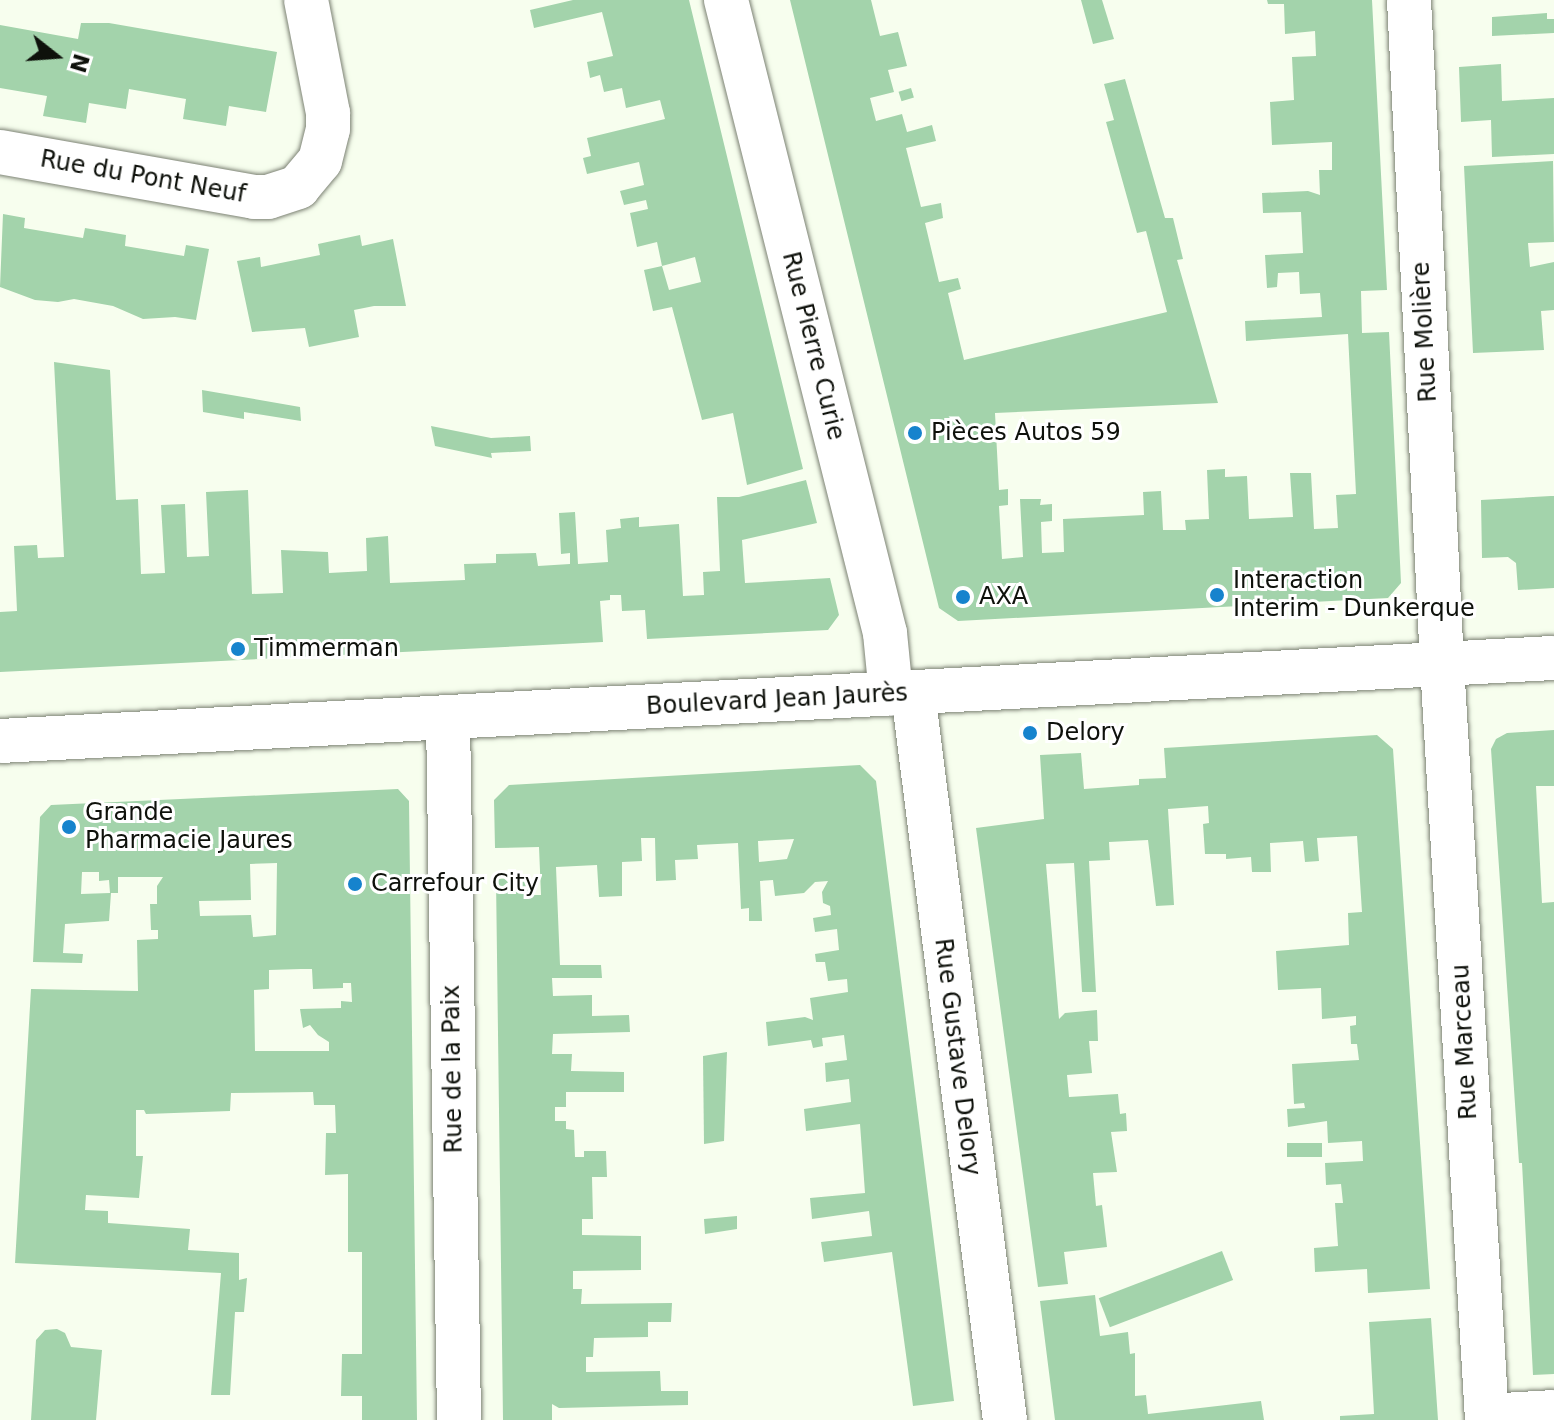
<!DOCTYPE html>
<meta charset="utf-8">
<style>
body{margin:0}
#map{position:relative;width:1554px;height:1420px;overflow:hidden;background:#f7feee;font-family:"DejaVu Sans",sans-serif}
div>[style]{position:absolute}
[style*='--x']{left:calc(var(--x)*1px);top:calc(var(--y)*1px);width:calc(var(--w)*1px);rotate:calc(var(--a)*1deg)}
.building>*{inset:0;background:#a3d3ab;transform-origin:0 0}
.roads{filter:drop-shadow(0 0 2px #7c8274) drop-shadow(0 0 2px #7c8274)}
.minor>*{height:44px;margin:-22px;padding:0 22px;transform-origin:22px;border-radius:22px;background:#fff}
.tertiary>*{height:44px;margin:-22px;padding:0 22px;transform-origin:22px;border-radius:22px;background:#fff}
.dots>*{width:22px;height:22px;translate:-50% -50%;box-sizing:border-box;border:4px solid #fff;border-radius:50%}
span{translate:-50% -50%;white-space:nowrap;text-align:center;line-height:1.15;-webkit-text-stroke:6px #fff;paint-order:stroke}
.street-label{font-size:24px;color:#0e110b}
.poi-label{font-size:24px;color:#0e110b}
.left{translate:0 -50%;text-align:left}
.north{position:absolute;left:16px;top:16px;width:80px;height:80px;-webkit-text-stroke:6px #fff;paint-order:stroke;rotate:107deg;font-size:22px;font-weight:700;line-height:32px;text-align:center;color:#0e110b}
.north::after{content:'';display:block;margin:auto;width:28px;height:36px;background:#0e110b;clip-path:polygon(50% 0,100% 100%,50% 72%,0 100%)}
</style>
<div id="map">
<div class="building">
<div style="clip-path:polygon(573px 0,689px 0,803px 469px,747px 485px,733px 413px,702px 420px,672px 307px,653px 311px,644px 270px,662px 266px,669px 290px,701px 282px,695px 257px,662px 266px,657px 242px,637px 247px,630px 213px,648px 209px,646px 200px,624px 205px,620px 191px,644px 185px,639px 162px,587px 174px,583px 158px,591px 156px,587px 138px,665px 119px,660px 100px,626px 108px,622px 88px,604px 92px,600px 75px,590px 78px,587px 62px,613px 56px,602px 12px,534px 28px,530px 10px)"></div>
<div style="clip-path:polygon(790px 0,871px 0,880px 36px,898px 32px,907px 66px,888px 70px,894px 92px,870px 98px,876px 121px,902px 114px,907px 132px,932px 125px,936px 141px,906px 148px,921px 207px,941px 203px,943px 218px,925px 223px,939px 282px,958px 278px,961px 289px,948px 293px,964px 360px,1167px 312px,1146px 231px,1137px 233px,1106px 122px,1114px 120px,1104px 84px,1125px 79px,1165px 218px,1173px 218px,1183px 259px,1177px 260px,1218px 403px,995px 413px,999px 490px,1008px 489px,1008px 505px,999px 506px,1002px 559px,1023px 557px,1020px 499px,1041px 499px,1040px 505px,1052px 504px,1052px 521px,1041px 522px,1042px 553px,1064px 552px,1063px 519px,1144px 515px,1143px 492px,1161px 491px,1163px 530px,1186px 530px,1185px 520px,1209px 519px,1207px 470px,1225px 469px,1225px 477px,1247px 476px,1249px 519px,1293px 517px,1290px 473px,1311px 473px,1314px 529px,1338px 528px,1336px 495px,1356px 494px,1348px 334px,1246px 341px,1245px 321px,1322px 317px,1320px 293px,1300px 294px,1299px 272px,1278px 273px,1277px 287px,1267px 288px,1265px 255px,1303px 253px,1301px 212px,1263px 213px,1262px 193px,1308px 191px,1320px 195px,1319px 170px,1332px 170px,1332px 142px,1272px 145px,1270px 102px,1294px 100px,1292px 57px,1316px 56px,1315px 31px,1285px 34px,1284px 4px,1268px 4px,1267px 0,1372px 0,1387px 290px,1361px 291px,1362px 333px,1389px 332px,1401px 583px,1388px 598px,958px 621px,939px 608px)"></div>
<div style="clip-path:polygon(1081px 0,1102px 0,1114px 39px,1093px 44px)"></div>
<div style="clip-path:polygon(1547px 13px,1547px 19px,1554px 19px,1554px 33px,1492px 36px,1492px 17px)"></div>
<div style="clip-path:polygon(81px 23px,109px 23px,277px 52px,266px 112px,229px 106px,226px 126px,183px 119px,186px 99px,129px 89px,126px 109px,89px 103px,86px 123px,43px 116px,47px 96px,0 88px,0 25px,78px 39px)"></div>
<div style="clip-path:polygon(1501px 64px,1502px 101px,1554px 98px,1554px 154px,1492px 157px,1491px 120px,1461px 122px,1459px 67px)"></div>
<div style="left:911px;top:88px;width:10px;height:13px;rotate:73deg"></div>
<div style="clip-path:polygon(1553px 161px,1554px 242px,1528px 243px,1530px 267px,1554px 262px,1554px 310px,1541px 311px,1544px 350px,1473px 353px,1464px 166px)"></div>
<div style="clip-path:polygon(3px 214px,25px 218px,24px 228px,83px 238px,85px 228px,126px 235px,125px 246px,184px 256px,186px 245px,209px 249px,196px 320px,175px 317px,143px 319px,113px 306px,74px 299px,58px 302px,35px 300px,0 287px)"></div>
<div style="clip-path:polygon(360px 235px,362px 246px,393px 239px,406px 306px,374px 306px,354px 310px,359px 337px,309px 347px,305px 328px,252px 332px,237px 261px,260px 257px,261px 267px,320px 255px,318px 244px)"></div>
<div style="clip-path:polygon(54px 362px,110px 370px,116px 500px,138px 499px,141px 574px,165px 573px,161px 505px,185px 504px,187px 557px,209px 556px,206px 492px,248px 490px,252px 594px,283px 593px,281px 550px,328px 552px,329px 573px,367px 571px,366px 538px,388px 536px,390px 583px,465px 580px,464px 564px,496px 563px,496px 554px,536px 553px,538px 566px,570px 564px,570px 553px,561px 554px,559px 513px,575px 512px,578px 564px,608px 562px,606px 530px,621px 528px,620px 519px,639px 517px,639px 527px,679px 524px,683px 596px,704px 595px,703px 572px,720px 571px,717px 497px,739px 497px,806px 480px,817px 523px,742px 540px,745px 583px,830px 578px,839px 615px,828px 630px,647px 639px,645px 610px,622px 611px,621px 595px,610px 595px,610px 600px,600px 601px,603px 642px,0 672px,0 612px,17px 611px,14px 546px,37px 545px,38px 558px,64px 557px)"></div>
<div style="clip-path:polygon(202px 390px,300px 407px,301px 421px,244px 412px,244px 419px,203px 412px)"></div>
<div style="clip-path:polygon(431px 426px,491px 438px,530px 436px,531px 451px,491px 453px,492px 458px,435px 446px)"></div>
<div style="clip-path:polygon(1551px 496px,1554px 496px,1554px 588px,1518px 590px,1516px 563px,1508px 557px,1482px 558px,1481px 500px)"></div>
<div style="clip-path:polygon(1554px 730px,1554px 786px,1536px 786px,1542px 903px,1554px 902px,1554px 1374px,1533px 1375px,1522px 1163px,1519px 1163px,1491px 749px,1496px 739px,1507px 733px)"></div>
<div style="clip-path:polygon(1377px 735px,1393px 749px,1430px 1289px,1368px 1293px,1367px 1269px,1315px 1272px,1314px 1248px,1338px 1246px,1335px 1203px,1343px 1203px,1341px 1184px,1326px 1185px,1325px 1163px,1363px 1161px,1362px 1141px,1328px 1143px,1327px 1121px,1288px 1127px,1287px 1109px,1305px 1108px,1304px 1103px,1294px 1104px,1292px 1064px,1359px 1060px,1357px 1044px,1351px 1044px,1350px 1026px,1356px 1025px,1356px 1016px,1322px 1019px,1321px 988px,1278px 990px,1276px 951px,1349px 945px,1348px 913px,1362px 912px,1357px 836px,1317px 838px,1319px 861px,1305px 862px,1303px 841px,1270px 843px,1271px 872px,1252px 872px,1251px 857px,1226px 859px,1226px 854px,1205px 854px,1203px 824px,1209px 823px,1208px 806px,1168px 809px,1174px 905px,1156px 906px,1148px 840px,1109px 842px,1110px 860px,1089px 861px,1096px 992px,1082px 992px,1074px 863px,1046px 864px,1059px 1019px,1065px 1013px,1097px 1010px,1098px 1041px,1089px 1041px,1092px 1073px,1067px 1075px,1069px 1097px,1118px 1094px,1120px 1114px,1126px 1113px,1127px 1131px,1111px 1132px,1117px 1172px,1093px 1173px,1096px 1206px,1102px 1205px,1107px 1247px,1064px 1252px,1068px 1284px,1038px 1287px,976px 828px,1044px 819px,1040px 755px,1081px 753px,1084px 789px,1139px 785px,1139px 779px,1166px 778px,1164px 748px)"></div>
<div style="clip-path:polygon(evenodd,860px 765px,876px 781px,954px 1401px,913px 1406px,892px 1252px,824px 1262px,821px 1242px,872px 1236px,869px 1211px,812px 1219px,810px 1198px,865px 1193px,860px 1124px,806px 1131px,804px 1109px,851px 1102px,849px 1079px,826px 1082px,825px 1063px,847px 1060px,844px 1035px,822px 1038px,823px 1046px,813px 1048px,811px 1040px,768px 1046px,766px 1022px,805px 1017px,813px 1020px,810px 998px,848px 992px,847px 979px,828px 981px,825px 962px,816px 962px,815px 954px,839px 950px,837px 929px,815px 932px,813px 918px,831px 915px,830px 906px,823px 903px,822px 892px,828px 881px,815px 882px,804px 893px,775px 896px,773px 880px,760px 881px,762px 921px,749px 921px,749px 908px,741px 909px,738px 843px,697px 845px,698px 859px,675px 860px,676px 880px,656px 881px,655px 838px,641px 838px,642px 861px,622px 862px,622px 896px,599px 897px,597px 865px,556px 867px,560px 965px,601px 965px,602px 978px,552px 978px,553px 996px,592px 995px,592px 1016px,629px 1015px,630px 1032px,553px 1034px,552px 1054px,572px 1054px,571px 1071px,624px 1072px,624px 1092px,566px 1092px,566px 1107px,555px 1107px,555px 1121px,566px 1121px,566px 1129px,574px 1130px,575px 1157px,584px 1157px,584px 1151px,606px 1151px,607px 1177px,592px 1177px,593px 1219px,582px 1219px,582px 1235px,641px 1236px,641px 1270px,573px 1271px,573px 1289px,582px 1289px,581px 1304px,672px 1303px,671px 1322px,648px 1322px,648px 1337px,594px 1338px,593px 1357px,586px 1357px,586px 1372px,660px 1371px,661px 1391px,688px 1391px,688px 1405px,559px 1408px,552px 1404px,552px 1420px,503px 1420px,496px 879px,529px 877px,530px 895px,541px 895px,539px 847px,495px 848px,494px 800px,509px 785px,860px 765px,794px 839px,787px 859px,759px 862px,758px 841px,794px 839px)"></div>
<div style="clip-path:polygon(evenodd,398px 789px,409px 801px,417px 1420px,362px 1420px,362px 1396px,341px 1396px,342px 1354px,362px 1354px,362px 1252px,348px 1252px,348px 1174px,325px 1175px,326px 1133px,336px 1133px,335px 1105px,314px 1105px,313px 1092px,231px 1093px,230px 1111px,146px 1114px,144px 1110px,136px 1110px,136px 1156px,143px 1156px,139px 1198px,86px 1195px,85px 1210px,108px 1211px,108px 1223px,190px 1229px,188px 1250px,239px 1253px,239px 1280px,247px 1278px,244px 1312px,235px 1312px,230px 1395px,211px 1395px,221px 1273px,15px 1263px,31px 989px,138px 991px,137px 940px,158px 939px,158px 930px,151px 930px,150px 904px,157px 904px,157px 886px,163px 877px,118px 877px,118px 893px,111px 893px,109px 921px,65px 924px,63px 953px,83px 954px,82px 963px,33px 962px,40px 817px,51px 805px,398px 789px,277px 863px,276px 935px,253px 937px,251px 915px,200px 916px,199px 901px,251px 900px,250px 864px,277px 863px,398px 789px,82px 872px,99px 872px,99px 881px,109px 880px,110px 893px,81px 894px,82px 872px,398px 789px,301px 969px,312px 969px,313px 989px,343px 988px,343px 983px,351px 983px,352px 1002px,341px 1001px,341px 1008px,300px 1009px,303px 1028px,310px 1025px,318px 1035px,329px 1042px,329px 1051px,255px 1051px,254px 990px,269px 989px,269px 970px,301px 969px)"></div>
<div style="clip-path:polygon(727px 1052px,724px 1141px,704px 1144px,703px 1056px)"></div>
<div style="left:1322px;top:1143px;width:14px;height:35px;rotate:90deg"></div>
<div style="clip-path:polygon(737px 1216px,737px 1229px,705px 1234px,704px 1219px)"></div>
<div style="left:1222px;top:1251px;width:31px;height:132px;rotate:69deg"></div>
<div style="clip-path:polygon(1095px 1295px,1100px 1336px,1128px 1332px,1130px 1354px,1135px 1353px,1135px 1396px,1146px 1395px,1148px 1414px,1261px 1401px,1264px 1420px,1055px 1420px,1040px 1301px)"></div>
<div style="clip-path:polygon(1431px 1318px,1438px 1420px,1340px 1420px,1340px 1416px,1374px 1414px,1369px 1322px)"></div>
<div style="clip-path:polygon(57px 1329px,65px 1333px,71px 1347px,102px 1350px,96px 1420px,31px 1420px,36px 1340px,45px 1330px)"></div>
</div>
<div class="roads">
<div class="minor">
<div style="--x:726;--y:0;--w:653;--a:75.9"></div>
<div style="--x:885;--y:633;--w:61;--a:84.4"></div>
<div style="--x:1409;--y:0;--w:665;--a:87.15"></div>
<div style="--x:1442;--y:664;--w:757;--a:86.59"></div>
<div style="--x:0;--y:152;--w:258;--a:10"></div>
<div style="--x:254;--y:197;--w:14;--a:0"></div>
<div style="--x:268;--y:197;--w:32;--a:-18"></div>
<div style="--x:298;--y:187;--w:34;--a:-50"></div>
<div style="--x:320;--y:161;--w:33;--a:-76"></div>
<div style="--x:328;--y:129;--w:16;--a:-90"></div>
<div style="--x:328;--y:113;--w:115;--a:-101"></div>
<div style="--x:448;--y:718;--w:702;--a:89.1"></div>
<div style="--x:1487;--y:1416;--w:67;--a:-3.4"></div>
</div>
<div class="tertiary">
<div style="--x:913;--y:693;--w:733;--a:82.79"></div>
<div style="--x:0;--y:741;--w:1556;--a:-3.06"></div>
</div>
</div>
<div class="dots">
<div style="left:915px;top:433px;background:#1683cd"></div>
<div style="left:1217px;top:595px;background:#1683cd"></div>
<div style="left:963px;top:597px;background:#1683cd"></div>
<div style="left:238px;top:649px;background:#1683cd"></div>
<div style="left:1030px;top:733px;background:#1683cd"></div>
<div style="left:69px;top:827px;background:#1683cd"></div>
<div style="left:355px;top:884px;background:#1683cd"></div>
</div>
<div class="street-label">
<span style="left:143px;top:177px;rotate:10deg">Rue du Pont Neuf</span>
<span style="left:1425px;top:332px;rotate:-93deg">Rue Molière</span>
<span style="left:813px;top:346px;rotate:76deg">Rue Pierre Curie</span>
<span style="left:777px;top:700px;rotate:-3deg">Boulevard Jean Jaurès</span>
<span style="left:1465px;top:1042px;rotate:-93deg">Rue Marceau</span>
<span style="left:957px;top:1057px;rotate:83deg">Rue Gustave Delory</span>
<span style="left:453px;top:1069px;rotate:-91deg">Rue de la Paix</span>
</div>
<div class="poi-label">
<span class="left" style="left:931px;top:433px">Pièces Autos 59</span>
<span class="left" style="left:1233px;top:595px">Interaction<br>Interim - Dunkerque</span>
<span class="left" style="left:979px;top:597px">AXA</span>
<span class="left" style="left:254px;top:649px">Timmerman</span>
<span class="left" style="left:1046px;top:733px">Delory</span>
<span class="left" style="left:85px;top:827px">Grande<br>Pharmacie Jaures</span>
<span class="left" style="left:371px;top:884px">Carrefour City</span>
</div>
<div class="north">N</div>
</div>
